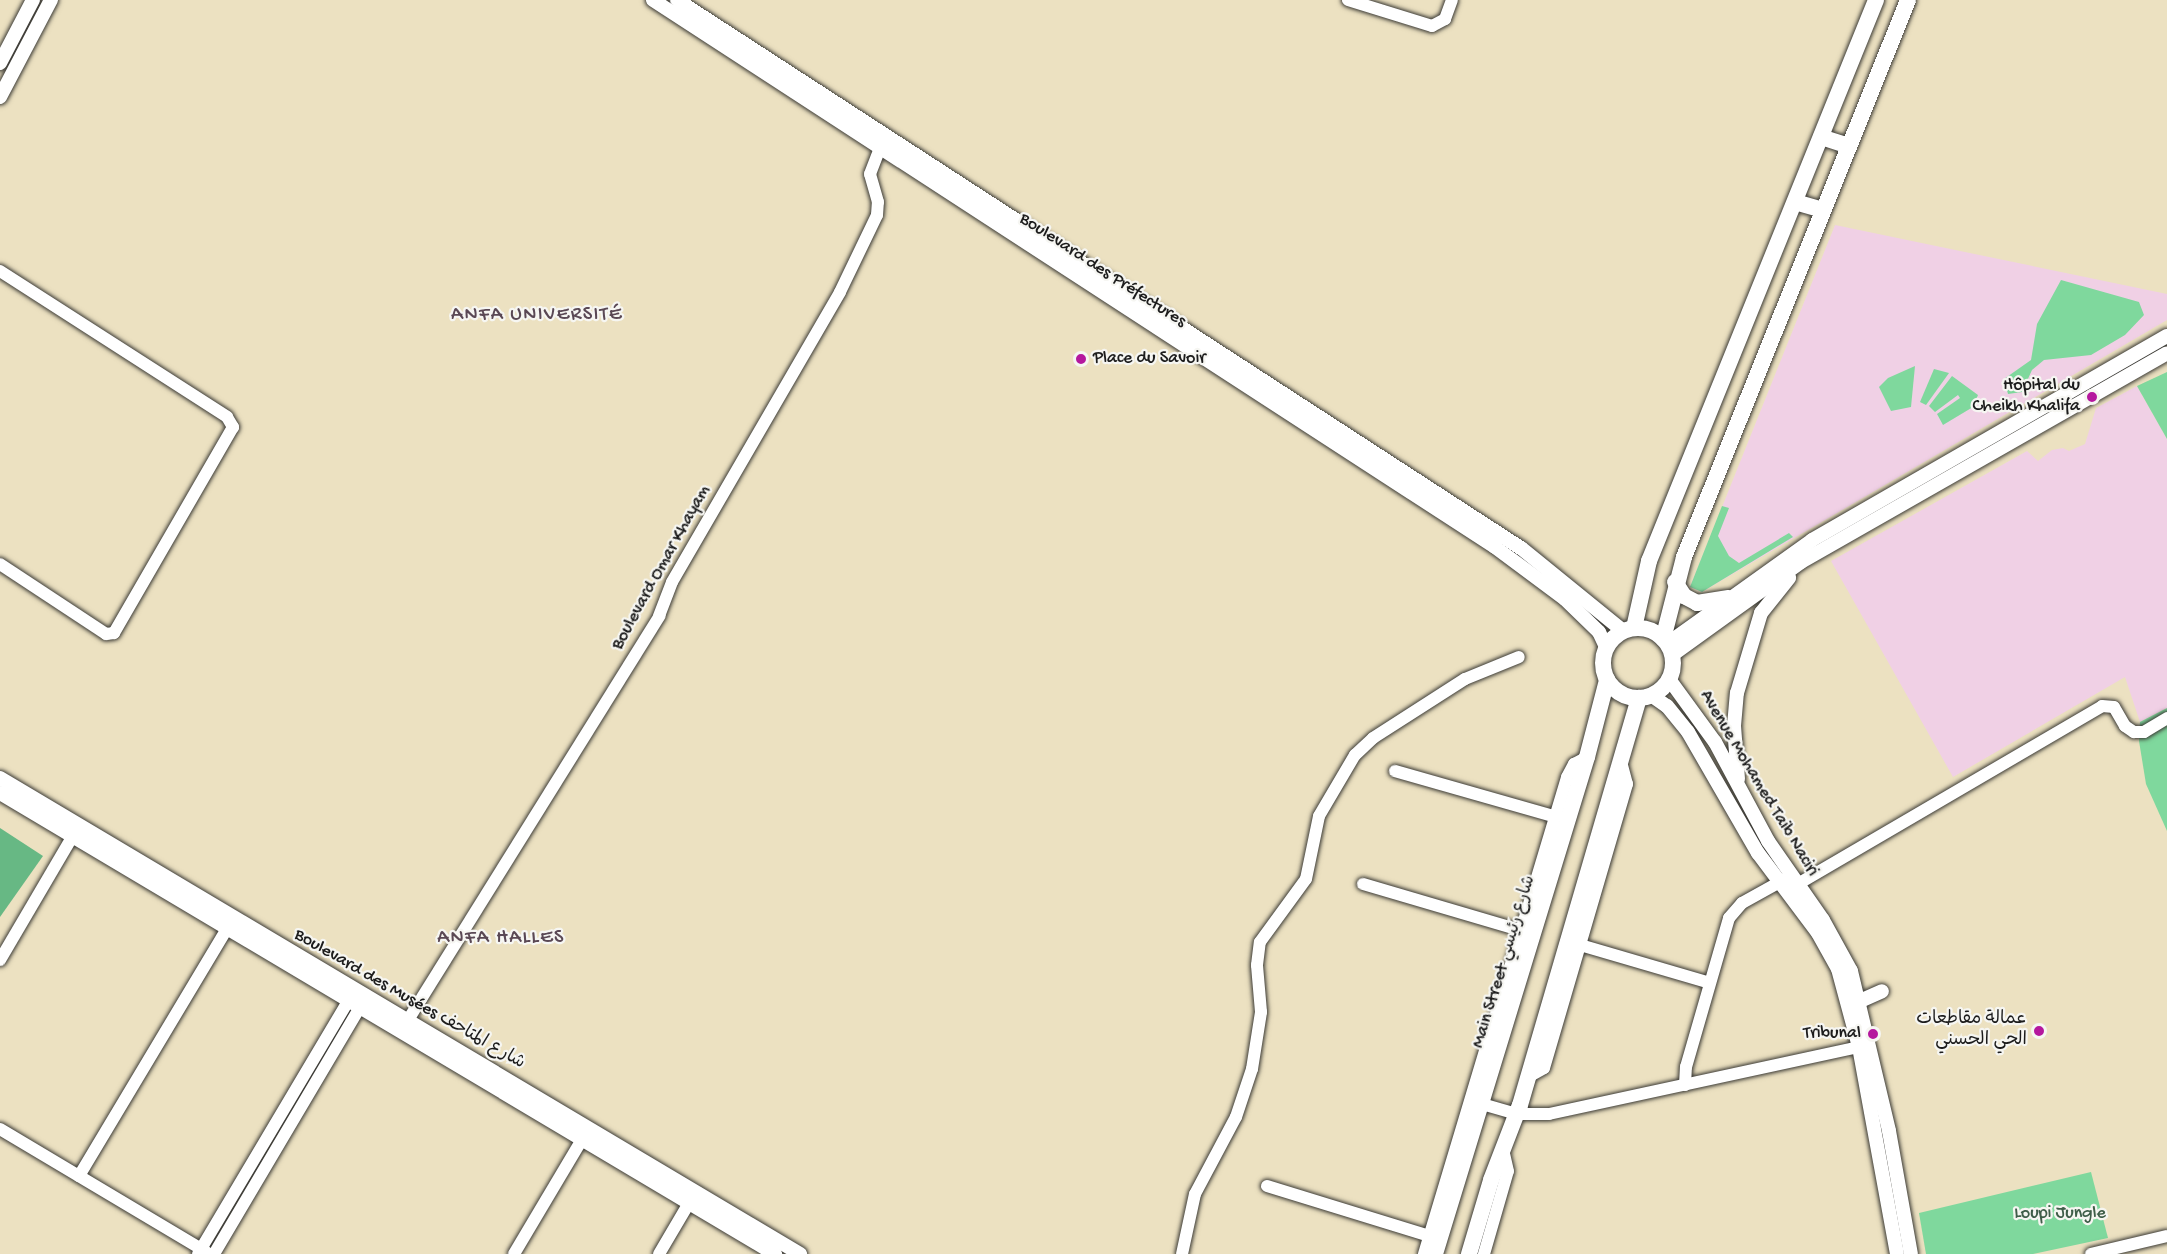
<!DOCTYPE html>
<meta charset="utf-8">
<style>
body{margin:0}
#map{position:relative;width:2167px;height:1254px;overflow:hidden;background:#ece1c1;font-family:"Gochi Hand","Playpen Sans Arabic",sans-serif}
div>[style]{position:absolute}
[style*='--x']{left:calc(var(--x)*1px);top:calc(var(--y)*1px);width:calc(var(--w)*1px);rotate:calc(var(--a)*1deg)}
.built>*{inset:0;background:#f0d0e5}
.green>*{inset:0;background:#7fd89d}
.forest>*{inset:0;background:#67b884}
.roads{filter:drop-shadow(0 0 2px #3b3a35) drop-shadow(0 0 2px #3b3a35)}
.minor>*{height:12px;margin:-6px;padding:0 6px;transform-origin:6px;border-radius:6px;background:#fff}
.tertiary>*{height:14px;margin:-7px;padding:0 7px;transform-origin:7px;border-radius:7px;background:#fff}
.secondary>*{height:16px;margin:-8px;padding:0 8px;transform-origin:8px;border-radius:8px;background:#fff}
.secondary>.ring{margin:-8px;padding:0;box-sizing:content-box;background:none;border:16px solid #fff;border-radius:50%}
.dots>*{width:16px;height:16px;translate:-50% -50%;box-sizing:border-box;border:3px solid #f6f6f2;border-radius:50%}
span{translate:-50% -50%;white-space:nowrap;text-align:center;line-height:1.15;-webkit-text-stroke:4.5px #f6f6f2;paint-order:stroke}
.street-label{font-size:18px;color:#1c1c1c}
.poi-label{font-size:18px;color:#1c1c1c}
.left{translate:0 -50%;text-align:left}
.right{translate:-100% -50%;text-align:right}
.park-label{font-size:18px;color:#3f5e49}
.neighbourhood-label{font-size:20px;color:#5a4854;letter-spacing:1.5px}
</style>
<div id="map">
<div class="built">
<div style="clip-path:polygon(1835px 225px,2167px 294px,2167px 320px,1702px 592px,1690px 587px)"></div>
<div style="clip-path:polygon(2137px 386px,2167px 439px,2167px 708px,2140px 722px,2125px 677px,1953px 777px,1831px 561px,2027px 451px,2038px 461px,2052px 450px,2063px 448px,2069px 451px,2085px 444px,2096px 408px)"></div>
</div>
<div class="green">
<div style="clip-path:polygon(2061px 280px,2139px 302px,2144px 315px,2125px 335px,2091px 355px,2044px 360px,2032px 370px,2022px 392px,2008px 394px,2004px 379px,2031px 360px,2037px 324px)"></div>
<div style="clip-path:polygon(1915px 366px,1911px 407px,1891px 411px,1879px 387px,1888px 378px)"></div>
<div style="clip-path:polygon(1934px 369px,1949px 373px,1926px 405px,1920px 402px)"></div>
<div style="clip-path:polygon(2167px 372px,2167px 439px,2137px 386px)"></div>
<div style="clip-path:polygon(1952px 376px,1978px 395px,1973px 407px,1943px 425px,1937px 414px,1960px 398px,1958px 395px,1935px 412px,1929px 406px)"></div>
<div style="clip-path:polygon(1722px 506px,1729px 508px,1718px 536px,1729px 556px,1739px 563px,1789px 533px,1793px 537px,1702px 592px,1690px 587px)"></div>
<div style="clip-path:polygon(2167px 708px,2167px 831px,2146px 784px,2139px 741px,2140px 722px)"></div>
<div style="clip-path:polygon(2091px 1172px,2108px 1238px,2033px 1254px,1926px 1254px,1919px 1213px)"></div>
</div>
<div class="forest">
<div style="clip-path:polygon(0 828px,43px 856px,0 917px)"></div>
</div>
<div class="roads">
<div class="minor">
<div style="--x:1348;--y:0;--w:88;--a:17.2"></div>
<div style="--x:1432;--y:26;--w:15;--a:-28"></div>
<div style="--x:1445;--y:19;--w:20;--a:-70"></div>
<div style="--x:0;--y:271;--w:270;--a:32.7"></div>
<div style="--x:227;--y:417;--w:12;--a:59"></div>
<div style="--x:233;--y:427;--w:238;--a:120"></div>
<div style="--x:114;--y:633;--w:8;--a:173"></div>
<div style="--x:106;--y:634;--w:127;--a:-146.6"></div>
<div style="--x:1395;--y:771;--w:167;--a:15.9"></div>
<div style="--x:1363;--y:884;--w:167;--a:16.4"></div>
<div style="--x:1791;--y:888;--w:360;--a:-30.3"></div>
<div style="--x:2102;--y:706;--w:12;--a:5"></div>
<div style="--x:2114;--y:707;--w:22;--a:60"></div>
<div style="--x:2125;--y:726;--w:11;--a:34"></div>
<div style="--x:2134;--y:732;--w:10;--a:0"></div>
<div style="--x:2144;--y:732;--w:27;--a:-31"></div>
<div style="--x:1580;--y:945;--w:135;--a:16.3"></div>
<div style="--x:0;--y:960;--w:152;--a:-59.6"></div>
<div style="--x:408;--y:1020;--w:476;--a:-58.1"></div>
<div style="--x:659;--y:616;--w:36;--a:-69"></div>
<div style="--x:672;--y:582;--w:335;--a:-59.9"></div>
<div style="--x:840;--y:292;--w:85;--a:-64.3"></div>
<div style="--x:877;--y:215;--w:13;--a:-86"></div>
<div style="--x:878;--y:202;--w:29;--a:-106"></div>
<div style="--x:870;--y:174;--w:28;--a:-69"></div>
<div style="--x:1528;--y:1077;--w:18;--a:-29"></div>
<div style="--x:1544;--y:1068;--w:296;--a:-73.7"></div>
<div style="--x:1627;--y:784;--w:24;--a:-105"></div>
<div style="--x:1685;--y:1085;--w:18;--a:-87"></div>
<div style="--x:1686;--y:1067;--w:155;--a:-73.9"></div>
<div style="--x:1729;--y:918;--w:20;--a:-49"></div>
<div style="--x:1742;--y:903;--w:51;--a:-29.1"></div>
<div style="--x:1482;--y:1104;--w:37;--a:16"></div>
<div style="--x:1518;--y:1114;--w:31;--a:0"></div>
<div style="--x:1549;--y:1114;--w:317;--a:-12.2"></div>
<div style="--x:0;--y:1129;--w:240;--a:30.8"></div>
<div style="--x:79;--y:1176;--w:288;--a:-59.1"></div>
<div style="--x:1267;--y:1186;--w:170;--a:17.1"></div>
<div style="--x:198;--y:1254;--w:304;--a:-59.3"></div>
<div style="--x:214;--y:1254;--w:296;--a:-59.4"></div>
<div style="--x:514;--y:1254;--w:143;--a:-59.3"></div>
<div style="--x:659;--y:1254;--w:59;--a:-59.5"></div>
<div style="--x:1182;--y:1254;--w:61;--a:-77.8"></div>
<div style="--x:1195;--y:1194;--w:87;--a:-62"></div>
<div style="--x:1236;--y:1117;--w:51;--a:-71.6"></div>
<div style="--x:1252;--y:1069;--w:58;--a:-81"></div>
<div style="--x:1261;--y:1012;--w:47;--a:-94.9"></div>
<div style="--x:1257;--y:965;--w:23;--a:-83"></div>
<div style="--x:1260;--y:942;--w:78;--a:-53.9"></div>
<div style="--x:1306;--y:879;--w:64;--a:-78.3"></div>
<div style="--x:1319;--y:816;--w:71;--a:-59.5"></div>
<div style="--x:1355;--y:755;--w:25;--a:-43"></div>
<div style="--x:1373;--y:738;--w:109;--a:-32.7"></div>
<div style="--x:1465;--y:679;--w:58;--a:-22.2"></div>
<div style="--x:1424;--y:1254;--w:498;--a:-73.3"></div>
<div style="--x:1567;--y:777;--w:15;--a:-62"></div>
<div style="--x:1574;--y:764;--w:15;--a:-28"></div>
<div style="--x:1484;--y:1254;--w:86;--a:-73.9"></div>
<div style="--x:1508;--y:1171;--w:23;--a:-103"></div>
<div style="--x:2091;--y:1254;--w:78;--a:-13.3"></div>
</div>
<div class="tertiary">
<div style="--x:653;--y:0;--w:1004;--a:33.01"></div>
<div style="--x:1495;--y:547;--w:87;--a:36.6"></div>
<div style="--x:1565;--y:599;--w:47;--a:44.1"></div>
<div style="--x:1599;--y:632;--w:17;--a:65"></div>
<div style="--x:677;--y:0;--w:1006;--a:33"></div>
<div style="--x:1521;--y:548;--w:132;--a:39.1"></div>
<div style="--x:0;--y:63;--w:71;--a:-62.4"></div>
<div style="--x:0;--y:97;--w:110;--a:-62.3"></div>
<div style="--x:1667;--y:644;--w:178;--a:-35.6"></div>
<div style="--x:1812;--y:540;--w:409;--a:-29.9"></div>
<div style="--x:1672;--y:655;--w:159;--a:-35.8"></div>
<div style="--x:1801;--y:562;--w:421;--a:-29.7"></div>
<div style="--x:1669;--y:679;--w:78;--a:53.9"></div>
<div style="--x:1715;--y:742;--w:112;--a:61.8"></div>
<div style="--x:1768;--y:841;--w:96;--a:55.2"></div>
<div style="--x:1823;--y:920;--w:58;--a:61.2"></div>
<div style="--x:1851;--y:971;--w:164;--a:76.6"></div>
<div style="--x:1889;--y:1131;--w:125;--a:79.9"></div>
<div style="--x:1651;--y:695;--w:19;--a:35"></div>
<div style="--x:1667;--y:706;--w:33;--a:51"></div>
<div style="--x:1688;--y:732;--w:140;--a:60"></div>
<div style="--x:1758;--y:853;--w:100;--a:53.1"></div>
<div style="--x:1818;--y:933;--w:41;--a:60.9"></div>
<div style="--x:1838;--y:969;--w:81;--a:74.9"></div>
<div style="--x:1859;--y:1047;--w:210;--a:79.6"></div>
<div style="--x:0;--y:778;--w:931;--a:30.75"></div>
<div style="--x:1738;--y:779;--w:53;--a:-94.3"></div>
<div style="--x:1734;--y:726;--w:33;--a:-85"></div>
<div style="--x:1737;--y:693;--w:84;--a:-73.3"></div>
<div style="--x:1761;--y:613;--w:45;--a:-51.3"></div>
<div style="--x:0;--y:793;--w:902;--a:30.75"></div>
<div style="--x:1860;--y:1001;--w:24;--a:-24"></div>
</div>
<div class="secondary">
<div style="--x:1821;--y:137;--w:29;--a:18"></div>
<div style="--x:1795;--y:202;--w:29;--a:16"></div>
<div style="--x:1675;--y:582;--w:17;--a:57"></div>
<div style="--x:1684;--y:596;--w:15;--a:28"></div>
<div style="--x:1697;--y:603;--w:32;--a:-9"></div>
<div style="--x:1634;--y:628;--w:69;--a:-77.4"></div>
<div style="--x:1649;--y:561;--w:605;--a:-67.97"></div>
<div class="ring" style="left:1603px;top:628px;width:54px;height:54px"></div>
<div style="--x:1663;--y:639;--w:85;--a:-75.6"></div>
<div style="--x:1684;--y:557;--w:600;--a:-68.09"></div>
<div style="--x:1435;--y:1254;--w:520;--a:-72.99"></div>
<div style="--x:1587;--y:757;--w:80;--a:-75.4"></div>
<div style="--x:1469;--y:1254;--w:77;--a:-73.4"></div>
<div style="--x:1491;--y:1180;--w:80;--a:-68.9"></div>
<div style="--x:1520;--y:1105;--w:424;--a:-73.7"></div>
</div>
</div>
<div class="dots">
<div style="left:1081px;top:359px;background:#b5179e"></div>
<div style="left:2092px;top:397px;background:#b5179e"></div>
<div style="left:2039px;top:1031px;background:#b5179e"></div>
<div style="left:1873px;top:1034px;background:#b5179e"></div>
</div>
<div class="street-label">
<span style="left:1102px;top:271px;rotate:33deg">Boulevard des Préfectures</span>
<span style="left:662px;top:568px;rotate:-61deg">Boulevard Omar Khayam</span>
<span style="left:1758px;top:784px;rotate:59deg">Avenue Mohamed Taib Naciri</span>
<span style="left:1505px;top:962px;rotate:-73deg">Main Street شارع رئيسي</span>
<span style="left:409px;top:1000px;rotate:30deg">Boulevard des Musées شارع المتاحف</span>
</div>
<div class="poi-label">
<span class="left" style="left:1093px;top:359px">Place du Savoir</span>
<span class="right" style="left:2080px;top:397px">Hôpital du<br>Cheikh Khalifa</span>
<span class="right" style="left:2027px;top:1031px">عمالة مقاطعات<br>الحي الحسني</span>
<span class="right" style="left:1861px;top:1034px">Tribunal</span>
</div>
<div class="park-label">
<span style="left:2060px;top:1214px">Loupi Jungle</span>
</div>
<div class="neighbourhood-label">
<span style="left:537px;top:315px">ANFA UNIVERSITÉ</span>
<span style="left:501px;top:938px">ANFA HALLES</span>
</div>
</div>
